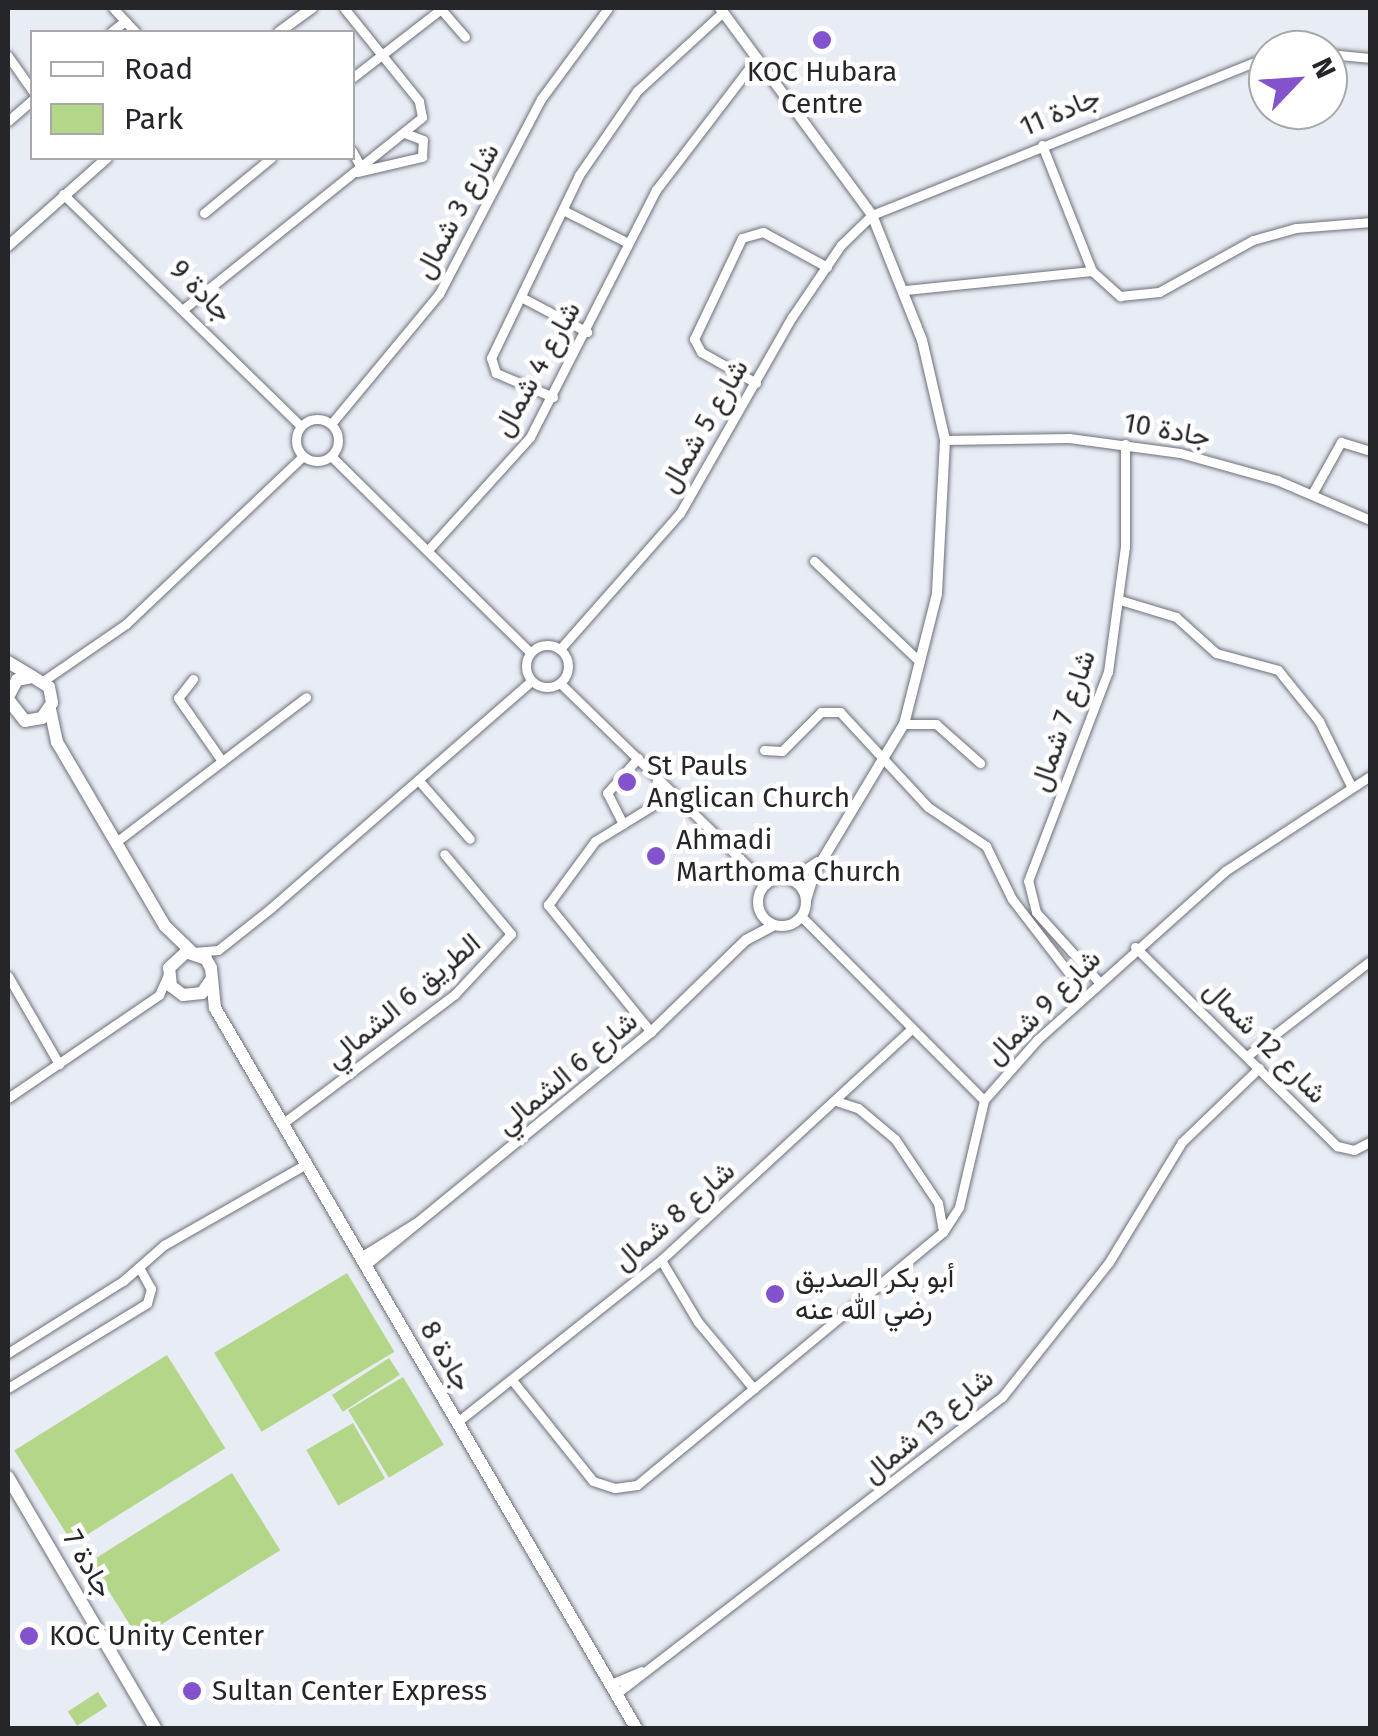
<!DOCTYPE html>
<meta charset="utf-8">
<style>
body{margin:0}
#map{position:relative;width:1378px;height:1736px;overflow:hidden;background:#e8ecf5;font-family:"Fira Sans",Vazirmatn,sans-serif}
div>[style]{position:absolute}
[style*='--x']{left:calc(var(--x)*1px);top:calc(var(--y)*1px);width:calc(var(--w)*1px);rotate:calc(var(--a)*1deg)}
.green>*{inset:0;background:#b4d688;transform-origin:0 0}
.roads{filter:drop-shadow(0 0 2px #6d7078) drop-shadow(0 0 2px #6d7078)}
.minor>*{height:9px;margin:-4.5px;padding:0 4.5px;transform-origin:4.5px;border-radius:4.5px;background:#fff}
.minor>.ring{margin:-4.5px;padding:0;box-sizing:content-box;background:none;border:9px solid #fff;border-radius:50%}
.tertiary>*{height:10px;margin:-5px;padding:0 5px;transform-origin:5px;border-radius:5px;background:#fff}
.tertiary>.ring{margin:-5px;padding:0;box-sizing:content-box;background:none;border:10px solid #fff;border-radius:50%}
.secondary>*{height:12px;margin:-6px;padding:0 6px;transform-origin:6px;border-radius:6px;background:#fff}
.dots>*{width:28px;height:28px;translate:-50% -50%;box-sizing:border-box;border:5px solid #fff;border-radius:50%}
span{translate:-50% -50%;white-space:nowrap;text-align:center;line-height:1.15;-webkit-text-stroke:9px #fff;paint-order:stroke}
.poi-label{font-size:28px;color:#25262a}
.left{translate:0 -50%;text-align:left}
.street-label{font-size:28px;color:#25262a}
.frame{position:absolute;inset:0;border:10px solid #25262a;pointer-events:none}
.legend{position:absolute;left:30px;top:30px;width:325px;height:130px;box-sizing:border-box;background:#fff;border:2px solid #a8a8aa;margin:0;padding:12px 18px;list-style:none;font-size:30px;color:#25262a}
.legend li{display:flex;align-items:center;gap:20px;height:50px}
.legend b{width:50px;border:2px solid #a8a8aa}
.north{position:absolute;left:1248px;top:30px;width:100px;height:100px;box-sizing:border-box;background:#fff;border:2px solid #a8a8aa;border-radius:50%;rotate:65deg;font-size:28px;font-weight:700;line-height:40px;text-align:center;color:#25262a}
.north::after{content:'';display:block;margin:auto;width:35px;height:45px;background:#8253cc;clip-path:polygon(50% 0,100% 100%,50% 72%,0 100%)}
</style>
<div id="map">
<div class="green">
<div style="left:347px;top:1273px;width:92px;height:155px;rotate:59deg"></div>
<div style="left:167px;top:1355px;width:110px;height:180px;rotate:58deg"></div>
<div style="left:389px;top:1358px;width:20px;height:68px;rotate:57deg"></div>
<div style="left:403px;top:1377px;width:79px;height:64px;rotate:59deg"></div>
<div style="left:353px;top:1423px;width:64px;height:54px;rotate:60deg"></div>
<div style="left:232px;top:1473px;width:91px;height:167px;rotate:58deg"></div>
<div style="left:98px;top:1692px;width:17px;height:36px;rotate:57deg"></div>
</div>
<div class="roads">
<div class="minor">
<div style="--x:113;--y:8;--w:33;--a:47"></div>
<div style="--x:440;--y:8;--w:38;--a:49"></div>
<div style="--x:111;--y:32;--w:18;--a:-38"></div>
<div style="--x:1328;--y:54;--w:42;--a:5.4"></div>
<div style="--x:8;--y:56;--w:42;--a:54.8"></div>
<div style="--x:352;--y:78;--w:113;--a:-37.8"></div>
<div style="--x:8;--y:121;--w:32;--a:-41"></div>
<div style="--x:1042;--y:145;--w:136;--a:68.4"></div>
<div style="--x:1092;--y:271;--w:38;--a:42"></div>
<div style="--x:1120;--y:296;--w:39;--a:-6"></div>
<div style="--x:1159;--y:292;--w:107;--a:-29"></div>
<div style="--x:1253;--y:240;--w:45;--a:-15.6"></div>
<div style="--x:1296;--y:228;--w:74;--a:-4.6"></div>
<div style="--x:352;--y:151;--w:18;--a:61"></div>
<div style="--x:357;--y:172;--w:67;--a:-13"></div>
<div style="--x:422;--y:157;--w:17;--a:-87"></div>
<div style="--x:423;--y:140;--w:19;--a:-159"></div>
<div style="--x:63;--y:194;--w:332;--a:44.3"></div>
<div style="--x:563;--y:210;--w:73;--a:26.9"></div>
<div style="--x:204;--y:213;--w:87;--a:-39.4"></div>
<div style="--x:905;--y:290;--w:188;--a:-5.8"></div>
<div style="--x:521;--y:297;--w:75;--a:27.9"></div>
<div style="--x:186;--y:307;--w:303;--a:-38.8"></div>
<div style="--x:422;--y:117;--w:16;--a:-101"></div>
<div style="--x:419;--y:101;--w:119;--a:-128.9"></div>
<div style="--x:756;--y:383;--w:63;--a:-150.6"></div>
<div style="--x:701;--y:352;--w:15;--a:-118"></div>
<div style="--x:694;--y:339;--w:112;--a:-64.6"></div>
<div style="--x:742;--y:238;--w:22;--a:-16"></div>
<div style="--x:763;--y:232;--w:73;--a:28.7"></div>
<div style="--x:553;--y:397;--w:62;--a:-157.2"></div>
<div style="--x:496;--y:373;--w:16;--a:-108"></div>
<div style="--x:491;--y:358;--w:203;--a:-64.3"></div>
<div style="--x:579;--y:175;--w:102;--a:-55.4"></div>
<div style="--x:637;--y:91;--w:117;--a:-42.6"></div>
<div class="ring" style="left:296px;top:419px;width:33px;height:33px"></div>
<div style="--x:331;--y:424;--w:169;--a:-50.3"></div>
<div style="--x:439;--y:294;--w:220;--a:-62.4"></div>
<div style="--x:541;--y:99;--w:113;--a:-53.6"></div>
<div style="--x:945;--y:440;--w:124;--a:-0.9"></div>
<div style="--x:1069;--y:438;--w:112;--a:7.7"></div>
<div style="--x:1180;--y:453;--w:101;--a:15.6"></div>
<div style="--x:1277;--y:480;--w:101;--a:23.3"></div>
<div style="--x:331;--y:456;--w:279;--a:44.6"></div>
<div style="--x:1312;--y:494;--w:60;--a:-60.9"></div>
<div style="--x:1341;--y:442;--w:30;--a:17"></div>
<div style="--x:428;--y:550;--w:152;--a:-47.9"></div>
<div style="--x:530;--y:437;--w:277;--a:-63"></div>
<div style="--x:656;--y:190;--w:166;--a:-52.6"></div>
<div style="--x:814;--y:561;--w:146;--a:43.6"></div>
<div style="--x:1120;--y:600;--w:59;--a:16.9"></div>
<div style="--x:1176;--y:617;--w:54;--a:42"></div>
<div style="--x:1216;--y:653;--w:64;--a:15.3"></div>
<div style="--x:1278;--y:670;--w:65;--a:51.2"></div>
<div style="--x:1319;--y:721;--w:72;--a:63.8"></div>
<div class="ring" style="left:526px;top:645px;width:33px;height:33px"></div>
<div style="--x:560;--y:649;--w:181;--a:-48.6"></div>
<div style="--x:680;--y:513;--w:226;--a:-60.3"></div>
<div style="--x:792;--y:317;--w:87;--a:-55.8"></div>
<div style="--x:841;--y:245;--w:43;--a:-44.1"></div>
<div style="--x:872;--y:215;--w:426;--a:-21.8"></div>
<div style="--x:193;--y:679;--w:24;--a:128"></div>
<div style="--x:178;--y:698;--w:77;--a:55.1"></div>
<div style="--x:43;--y:681;--w:101;--a:-34.5"></div>
<div style="--x:126;--y:624;--w:244;--a:-43.5"></div>
<div style="--x:560;--y:683;--w:288;--a:44.3"></div>
<div style="--x:904;--y:724;--w:32;--a:0"></div>
<div style="--x:936;--y:724;--w:59;--a:41.6"></div>
<div style="--x:764;--y:750;--w:18;--a:3"></div>
<div style="--x:782;--y:751;--w:55;--a:-45"></div>
<div style="--x:821;--y:712;--w:19;--a:0"></div>
<div style="--x:840;--y:712;--w:129;--a:47.2"></div>
<div style="--x:928;--y:807;--w:70;--a:33.9"></div>
<div style="--x:986;--y:846;--w:59;--a:63.9"></div>
<div style="--x:1012;--y:899;--w:93;--a:52.4"></div>
<div style="--x:421;--y:783;--w:74;--a:48.8"></div>
<div style="--x:623;--y:824;--w:35;--a:-117"></div>
<div style="--x:607;--y:793;--w:47;--a:-48.5"></div>
<div style="--x:116;--y:842;--w:239;--a:-37.3"></div>
<div style="--x:802;--y:917;--w:258;--a:45.2"></div>
<div style="--x:1135;--y:947;--w:284;--a:44.6"></div>
<div style="--x:1337;--y:1146;--w:17;--a:13"></div>
<div style="--x:1354;--y:1150;--w:18;--a:-27"></div>
<div style="--x:194;--y:952;--w:24;--a:-5"></div>
<div style="--x:218;--y:950;--w:68;--a:-38.4"></div>
<div style="--x:271;--y:908;--w:345;--a:-41.1"></div>
<div style="--x:8;--y:976;--w:102;--a:59.9"></div>
<div style="--x:1099;--y:982;--w:94;--a:-132"></div>
<div style="--x:1036;--y:912;--w:32;--a:-104"></div>
<div style="--x:1028;--y:881;--w:224;--a:-69.1"></div>
<div style="--x:1108;--y:672;--w:126;--a:-82.3"></div>
<div style="--x:1125;--y:547;--w:103;--a:-90"></div>
<div style="--x:651;--y:1032;--w:164;--a:-129"></div>
<div style="--x:548;--y:905;--w:79;--a:-53.7"></div>
<div style="--x:595;--y:841;--w:92;--a:-31.6"></div>
<div style="--x:1247;--y:1056;--w:155;--a:-37.7"></div>
<div style="--x:8;--y:1098;--w:183;--a:-34.3"></div>
<div style="--x:159;--y:995;--w:22;--a:-66"></div>
<div style="--x:836;--y:1101;--w:23;--a:18"></div>
<div style="--x:858;--y:1108;--w:48;--a:40"></div>
<div style="--x:895;--y:1139;--w:77;--a:56.1"></div>
<div style="--x:938;--y:1203;--w:29;--a:80"></div>
<div style="--x:282;--y:1124;--w:216;--a:-36.9"></div>
<div style="--x:455;--y:994;--w:82;--a:-47"></div>
<div style="--x:511;--y:934;--w:104;--a:-129.9"></div>
<div style="--x:661;--y:1260;--w:72;--a:59.2"></div>
<div style="--x:698;--y:1322;--w:87;--a:50.1"></div>
<div style="--x:8;--y:1353;--w:136;--a:-32.1"></div>
<div style="--x:123;--y:1281;--w:55;--a:-41.3"></div>
<div style="--x:164;--y:1245;--w:163;--a:-29.7"></div>
<div style="--x:512;--y:1380;--w:129;--a:51.3"></div>
<div style="--x:593;--y:1481;--w:23;--a:18"></div>
<div style="--x:615;--y:1488;--w:22;--a:-8"></div>
<div style="--x:637;--y:1485;--w:397;--a:-39.6"></div>
<div style="--x:943;--y:1232;--w:30;--a:-57"></div>
<div style="--x:959;--y:1207;--w:110;--a:-76.8"></div>
<div style="--x:984;--y:1100;--w:81;--a:-48.5"></div>
<div style="--x:1038;--y:1039;--w:251;--a:-41.9"></div>
<div style="--x:1225;--y:871;--w:173;--a:-33.2"></div>
<div style="--x:8;--y:1388;--w:163;--a:-31.4"></div>
<div style="--x:147;--y:1303;--w:15;--a:-74"></div>
<div style="--x:151;--y:1289;--w:25;--a:-119"></div>
<div style="--x:456;--y:1423;--w:262;--a:-38.5"></div>
<div style="--x:661;--y:1260;--w:339;--a:-42.7"></div>
<div style="--x:611;--y:1684;--w:33;--a:-23"></div>
<div style="--x:616;--y:1694;--w:487;--a:-37.6"></div>
<div style="--x:1002;--y:1397;--w:172;--a:-51.6"></div>
<div style="--x:1109;--y:1262;--w:140;--a:-58.7"></div>
<div style="--x:1182;--y:1142;--w:107;--a:-43.9"></div>
</div>
<div class="tertiary">
<div style="--x:720;--y:8;--w:257;--a:53.7"></div>
<div style="--x:872;--y:215;--w:135;--a:68.2"></div>
<div style="--x:922;--y:340;--w:103;--a:77"></div>
<div style="--x:945;--y:440;--w:154;--a:93"></div>
<div style="--x:937;--y:594;--w:134;--a:104.2"></div>
<div style="--x:904;--y:724;--w:175;--a:121"></div>
<div style="--x:814;--y:874;--w:27;--a:107"></div>
<div style="--x:279;--y:32;--w:41;--a:-36"></div>
<div style="--x:8;--y:246;--w:132;--a:-41.6"></div>
<div class="ring" style="left:758px;top:878px;width:38px;height:38px"></div>
<div style="--x:791;--y:880;--w:32;--a:-34"></div>
<div style="--x:361;--y:1258;--w:65;--a:-31.7"></div>
<div style="--x:365;--y:1266;--w:370;--a:-39.3"></div>
<div style="--x:651;--y:1032;--w:132;--a:-44.1"></div>
<div style="--x:746;--y:940;--w:32;--a:-28"></div>
</div>
<div class="secondary">
<div style="--x:8;--y:662;--w:27;--a:31"></div>
<div style="--x:8;--y:697;--w:19;--a:-62"></div>
<div style="--x:17;--y:680;--w:16;--a:-11"></div>
<div style="--x:33;--y:677;--w:19;--a:32"></div>
<div style="--x:49;--y:687;--w:16;--a:79"></div>
<div style="--x:52;--y:703;--w:18;--a:124"></div>
<div style="--x:42;--y:718;--w:17;--a:170"></div>
<div style="--x:25;--y:721;--w:28;--a:-128"></div>
<div style="--x:50;--y:709;--w:34;--a:78"></div>
<div style="--x:57;--y:742;--w:213;--a:59.6"></div>
<div style="--x:165;--y:926;--w:37;--a:44"></div>
<div style="--x:211;--y:980;--w:16;--a:125"></div>
<div style="--x:202;--y:993;--w:19;--a:174"></div>
<div style="--x:183;--y:995;--w:15;--a:-143"></div>
<div style="--x:171;--y:986;--w:18;--a:-96"></div>
<div style="--x:169;--y:968;--w:23;--a:-43"></div>
<div style="--x:186;--y:952;--w:21;--a:19"></div>
<div style="--x:206;--y:959;--w:10;--a:61"></div>
<div style="--x:211;--y:968;--w:40;--a:84.3"></div>
<div style="--x:215;--y:1008;--w:834;--a:59.68"></div>
<div style="--x:8;--y:1477;--w:291;--a:59.6"></div>
</div>
</div>
<div class="dots">
<div style="left:822px;top:40px;background:#8253cc"></div>
<div style="left:627px;top:782px;background:#8253cc"></div>
<div style="left:656px;top:856px;background:#8253cc"></div>
<div style="left:775px;top:1294px;background:#8253cc"></div>
<div style="left:29px;top:1636px;background:#8253cc"></div>
<div style="left:192px;top:1691px;background:#8253cc"></div>
</div>
<div class="poi-label">
<span style="left:822px;top:88px">KOC Hubara<br>Centre</span>
<span class="left" style="left:647px;top:782px">St Pauls<br>Anglican Church</span>
<span class="left" style="left:676px;top:856px">Ahmadi<br>Marthoma Church</span>
<span class="left" style="left:795px;top:1294px">أبو بكر الصديق<br>رضي الله عنه</span>
<span class="left" style="left:49px;top:1636px">KOC Unity Center</span>
<span class="left" style="left:212px;top:1691px">Sultan Center Express</span>
</div>
<div class="street-label">
<span style="left:1060px;top:112px;rotate:-23deg">جادة 11</span>
<span style="left:457px;top:211px;rotate:-62deg">شارع 3 شمال</span>
<span style="left:201px;top:291px;rotate:45deg">جادة 9</span>
<span style="left:537px;top:369px;rotate:-61deg">شارع 4 شمال</span>
<span style="left:704px;top:426px;rotate:-60deg">شارع 5 شمال</span>
<span style="left:1167px;top:430px;rotate:10deg">جادة 10</span>
<span style="left:1063px;top:721px;rotate:-71deg">شارع 7 شمال</span>
<span style="left:403px;top:1001px;rotate:-40deg">الطريق 6 الشمالي</span>
<span style="left:1043px;top:1007px;rotate:-45deg">شارع 9 شمال</span>
<span style="left:1265px;top:1042px;rotate:45deg">شارع 12 شمال</span>
<span style="left:567px;top:1073px;rotate:-40deg">شارع 6 الشمالي</span>
<span style="left:674px;top:1216px;rotate:-41deg">شارع 8 شمال</span>
<span style="left:446px;top:1356px;rotate:60deg">جادة 8</span>
<span style="left:928px;top:1426px;rotate:-40deg">شارع 13 شمال</span>
<span style="left:88px;top:1564px;rotate:60deg">جادة 7</span>
</div>
<div class="frame"></div>
<ul class="legend">
<li><b style="height:12px;background:#fff"></b>Road</li>
<li><b style="height:28px;background:#b4d688"></b>Park</li>
</ul>
<div class="north">N</div>
</div>
